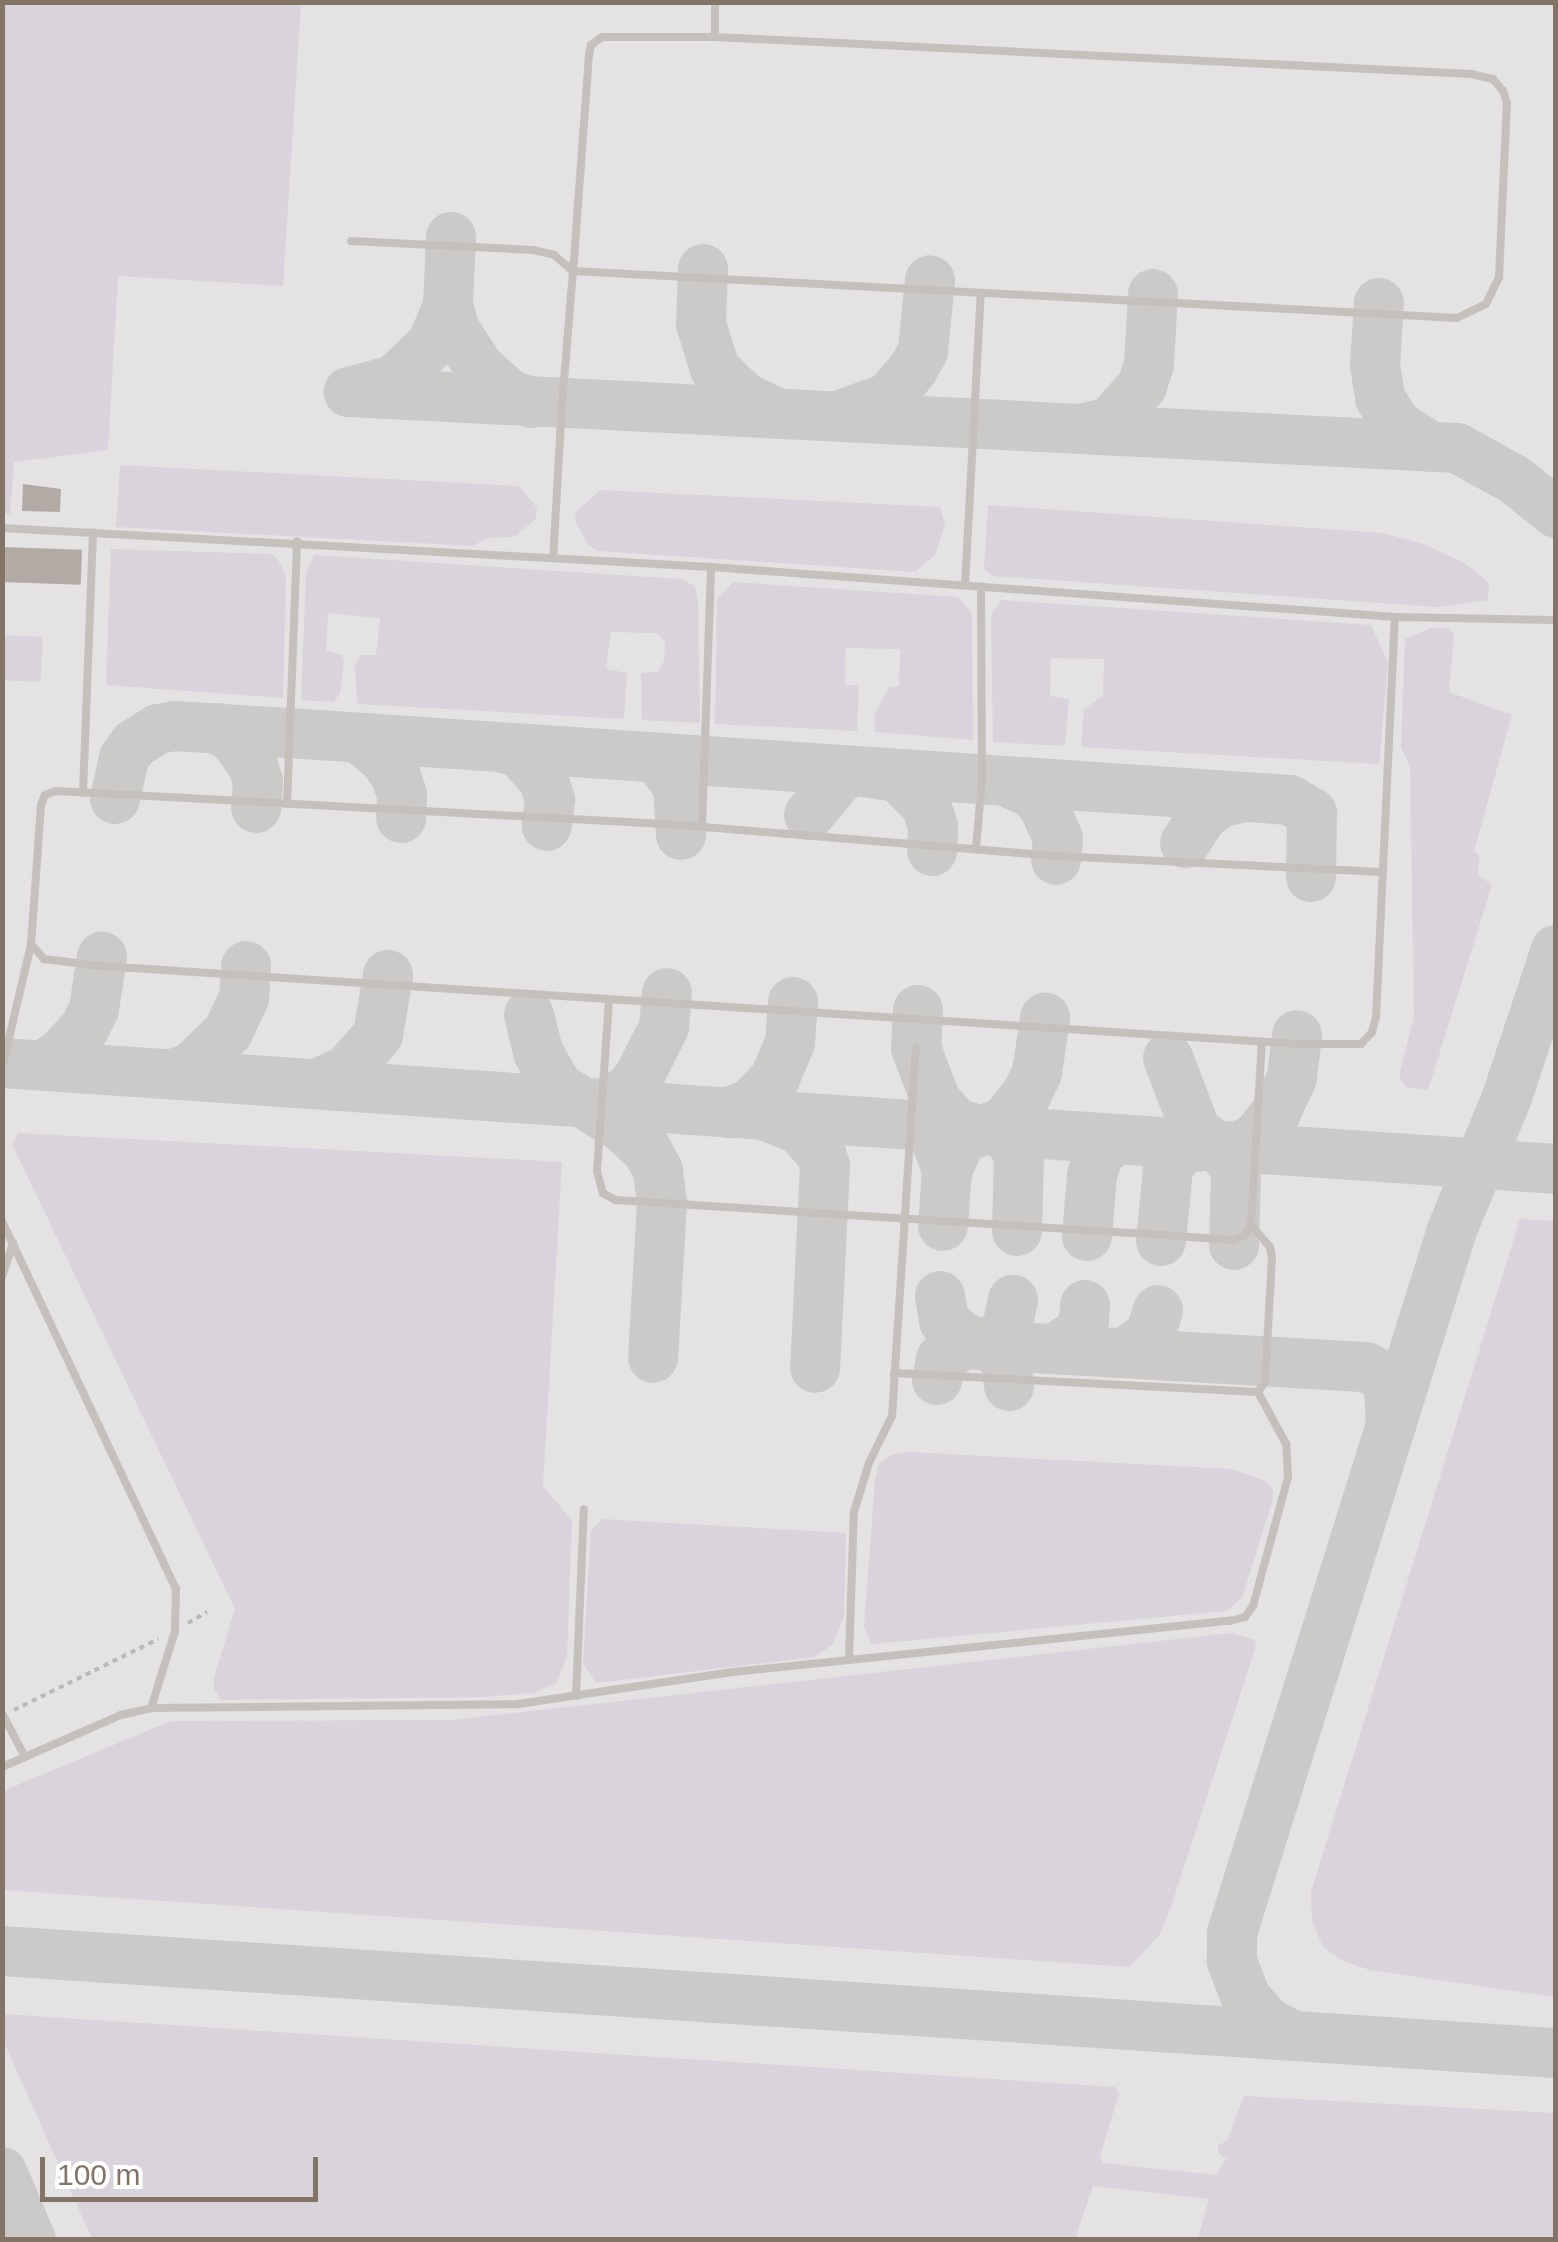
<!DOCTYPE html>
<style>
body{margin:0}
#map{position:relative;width:1558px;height:2242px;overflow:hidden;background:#f2f2f6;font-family:Arial,sans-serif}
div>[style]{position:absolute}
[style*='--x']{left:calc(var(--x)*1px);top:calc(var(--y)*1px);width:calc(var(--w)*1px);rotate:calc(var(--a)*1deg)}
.built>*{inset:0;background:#e4e2e3;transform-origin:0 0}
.green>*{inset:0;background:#d9d3dc;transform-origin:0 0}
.taxiway>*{height:50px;margin:-25px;padding:0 25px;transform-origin:25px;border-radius:25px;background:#cccac8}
.building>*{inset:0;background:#b2aaa4;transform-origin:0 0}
.path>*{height:4px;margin-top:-2px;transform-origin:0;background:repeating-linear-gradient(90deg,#bbb8b5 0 5px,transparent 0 10px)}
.lane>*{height:8px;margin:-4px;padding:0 4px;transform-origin:4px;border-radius:4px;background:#c4c0bc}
span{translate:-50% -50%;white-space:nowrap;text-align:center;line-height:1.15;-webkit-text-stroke:10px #fff;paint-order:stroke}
.frame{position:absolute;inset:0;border:5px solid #827466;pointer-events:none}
.scale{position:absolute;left:40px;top:2157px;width:278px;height:45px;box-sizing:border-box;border:5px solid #827466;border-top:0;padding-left:12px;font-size:30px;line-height:35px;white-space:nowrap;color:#827466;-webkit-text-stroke:8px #fff;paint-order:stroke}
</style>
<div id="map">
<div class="built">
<div style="left:3px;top:3px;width:1552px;height:2237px"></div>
</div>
<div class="green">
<div style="clip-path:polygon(2px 3px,301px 3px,283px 286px,118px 276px,108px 450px,14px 462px,10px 514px,2px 512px)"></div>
<div style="clip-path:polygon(120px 465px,519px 486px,537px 508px,536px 519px,514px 537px,487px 538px,473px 546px,116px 527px)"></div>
<div style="clip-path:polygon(600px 490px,940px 507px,945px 525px,935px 555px,915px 572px,598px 551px,588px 545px,575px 521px,576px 512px)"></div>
<div style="clip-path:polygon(988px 505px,1383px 533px,1424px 544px,1464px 563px,1489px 583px,1488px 600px,1437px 607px,993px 576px,984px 569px)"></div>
<div style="clip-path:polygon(111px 549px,270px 554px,277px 558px,286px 575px,283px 698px,106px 685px)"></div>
<div style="clip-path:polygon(314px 555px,681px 579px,695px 586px,698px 601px,700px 723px,642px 720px,641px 673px,657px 672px,664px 661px,665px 641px,656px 633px,611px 632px,606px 669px,627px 673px,624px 719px,357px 704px,355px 665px,361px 655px,376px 655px,380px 618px,328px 613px,326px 651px,342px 655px,344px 661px,340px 693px,334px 702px,301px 700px,306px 573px)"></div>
<div style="clip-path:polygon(733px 582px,958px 597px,972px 613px,973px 740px,875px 732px,875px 714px,889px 687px,899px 686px,900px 649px,845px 648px,845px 685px,859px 685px,857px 731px,715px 724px,717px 599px)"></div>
<div style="clip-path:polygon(1001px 600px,1371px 625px,1388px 663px,1379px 764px,1081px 747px,1084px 710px,1103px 695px,1104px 659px,1051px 658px,1050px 696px,1069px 699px,1065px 746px,993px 742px,991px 615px)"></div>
<div style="clip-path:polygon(1431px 628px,1449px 628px,1454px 634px,1449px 692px,1512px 715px,1474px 851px,1480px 856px,1477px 874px,1492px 885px,1428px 1090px,1406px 1087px,1399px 1076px,1414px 1017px,1410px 766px,1401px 747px,1405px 639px)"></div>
<div style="left:3px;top:635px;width:40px;height:45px;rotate:3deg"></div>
<div style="clip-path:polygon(18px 1133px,562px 1162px,543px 1486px,572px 1521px,567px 1656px,557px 1683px,533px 1693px,483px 1697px,221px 1700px,214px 1689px,214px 1678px,235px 1609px,12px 1144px)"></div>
<div style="clip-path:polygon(1520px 1219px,1556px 1221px,1555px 1997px,1370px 1970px,1343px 1961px,1323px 1947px,1312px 1921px,1311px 1892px)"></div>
<div style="clip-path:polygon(908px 1452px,1232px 1469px,1265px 1481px,1273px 1489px,1272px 1502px,1242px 1598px,1226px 1611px,872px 1644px,864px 1626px,875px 1481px,879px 1464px,891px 1455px)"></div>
<div style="clip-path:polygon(602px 1519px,846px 1533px,844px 1616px,832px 1645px,814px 1657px,596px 1683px,583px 1663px,591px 1531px)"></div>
<div style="clip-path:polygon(1231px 1633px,1256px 1640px,1255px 1649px,1169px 1913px,1158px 1937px,1129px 1967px,3px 1890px,3px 1791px,171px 1721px,450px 1720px)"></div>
<div style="clip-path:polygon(3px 2014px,1115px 2087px,1119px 2093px,1100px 2157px,1103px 2163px,1216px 2175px,1226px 2159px,1218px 2152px,1218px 2145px,1227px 2141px,1244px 2096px,1555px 2113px,1555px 2239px,1198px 2239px,1209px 2199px,1093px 2186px,1075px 2239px,92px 2239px,3px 2040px)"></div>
</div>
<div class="taxiway">
<div style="--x:451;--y:237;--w:69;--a:92.5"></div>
<div style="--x:448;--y:306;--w:41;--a:112.8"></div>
<div style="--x:432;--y:344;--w:52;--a:136.5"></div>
<div style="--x:394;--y:380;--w:47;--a:165.1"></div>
<div style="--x:349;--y:392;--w:1109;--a:2.89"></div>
<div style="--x:1457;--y:448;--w:66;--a:28.9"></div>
<div style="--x:1515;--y:480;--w:53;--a:38.8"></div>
<div style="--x:703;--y:269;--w:55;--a:92.1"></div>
<div style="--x:701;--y:324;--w:47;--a:72.7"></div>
<div style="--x:715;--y:369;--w:42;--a:44"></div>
<div style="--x:745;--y:398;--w:35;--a:25"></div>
<div style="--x:1379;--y:303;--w:62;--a:93.7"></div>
<div style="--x:1375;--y:365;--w:33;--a:81"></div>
<div style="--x:1380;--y:398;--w:32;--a:58"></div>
<div style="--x:1397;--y:425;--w:40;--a:32.9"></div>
<div style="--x:448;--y:306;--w:25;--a:74"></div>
<div style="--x:455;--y:330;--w:44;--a:57"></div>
<div style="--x:479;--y:367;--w:40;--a:42"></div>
<div style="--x:509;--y:394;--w:25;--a:21"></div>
<div style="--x:840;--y:415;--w:51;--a:-19.5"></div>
<div style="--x:888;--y:398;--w:38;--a:-49"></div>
<div style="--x:913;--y:369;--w:21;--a:-61"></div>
<div style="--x:923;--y:351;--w:71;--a:-84.4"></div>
<div style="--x:1080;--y:429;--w:31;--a:-13"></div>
<div style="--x:1110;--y:422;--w:48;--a:-48.4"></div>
<div style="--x:1142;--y:386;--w:22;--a:-72"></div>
<div style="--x:1149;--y:365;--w:71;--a:-86.8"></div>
<div style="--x:218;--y:728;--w:21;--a:35"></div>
<div style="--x:235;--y:740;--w:32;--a:55"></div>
<div style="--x:253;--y:766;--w:16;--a:72"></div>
<div style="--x:258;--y:781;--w:27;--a:94"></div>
<div style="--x:359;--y:738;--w:34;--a:40"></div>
<div style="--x:385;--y:760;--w:20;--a:57"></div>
<div style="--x:396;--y:777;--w:18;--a:71"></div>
<div style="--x:402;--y:794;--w:24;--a:92"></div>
<div style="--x:504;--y:748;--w:17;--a:17"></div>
<div style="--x:520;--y:753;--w:37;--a:49"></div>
<div style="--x:544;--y:781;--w:20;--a:72"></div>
<div style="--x:550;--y:800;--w:26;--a:97"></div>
<div style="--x:644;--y:757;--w:14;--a:8"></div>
<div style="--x:658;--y:759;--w:34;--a:54"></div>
<div style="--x:678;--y:787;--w:48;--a:86.4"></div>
<div style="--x:1005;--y:781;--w:30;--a:24"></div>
<div style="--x:1032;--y:793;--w:18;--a:49"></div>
<div style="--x:1044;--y:807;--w:34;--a:66"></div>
<div style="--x:1058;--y:838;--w:22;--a:95"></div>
<div style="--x:115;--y:799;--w:42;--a:-77.6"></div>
<div style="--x:124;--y:758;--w:17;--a:-54"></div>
<div style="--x:134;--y:744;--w:28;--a:-32"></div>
<div style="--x:158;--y:729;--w:17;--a:-10"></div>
<div style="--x:175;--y:726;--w:114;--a:3.5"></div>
<div style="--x:289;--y:733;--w:1003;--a:3.83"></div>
<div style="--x:1290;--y:800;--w:26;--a:31"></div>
<div style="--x:1312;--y:813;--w:64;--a:90.9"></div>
<div style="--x:809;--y:815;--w:50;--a:-49.9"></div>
<div style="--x:841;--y:777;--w:17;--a:-21"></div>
<div style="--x:857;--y:771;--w:41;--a:8.3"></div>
<div style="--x:898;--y:777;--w:40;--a:45"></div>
<div style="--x:926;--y:805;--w:23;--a:72"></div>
<div style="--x:933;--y:827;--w:24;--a:92"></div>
<div style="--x:1185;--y:843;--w:33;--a:-57"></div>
<div style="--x:1203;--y:815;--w:21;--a:-35"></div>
<div style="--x:1220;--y:803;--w:24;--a:-15"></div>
<div style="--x:918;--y:1010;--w:38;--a:93"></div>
<div style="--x:916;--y:1048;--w:57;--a:69.3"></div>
<div style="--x:936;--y:1101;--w:30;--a:48"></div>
<div style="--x:956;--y:1123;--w:23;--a:18"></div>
<div style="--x:529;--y:1015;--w:38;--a:76"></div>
<div style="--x:538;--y:1052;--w:40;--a:60.3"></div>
<div style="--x:558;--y:1087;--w:77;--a:32.2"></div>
<div style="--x:623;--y:1128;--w:33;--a:43"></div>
<div style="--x:647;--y:1150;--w:24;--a:62"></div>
<div style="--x:658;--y:1171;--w:32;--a:83"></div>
<div style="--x:662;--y:1203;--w:155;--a:93.3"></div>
<div style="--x:1168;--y:1058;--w:78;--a:69"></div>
<div style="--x:1196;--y:1131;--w:36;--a:37"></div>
<div style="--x:1225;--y:1153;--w:21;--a:59"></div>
<div style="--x:1236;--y:1171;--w:74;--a:91.5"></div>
<div style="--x:2;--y:1063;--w:1558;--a:3.9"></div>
<div style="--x:43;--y:1065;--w:21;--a:-31"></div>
<div style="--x:61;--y:1054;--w:36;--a:-48"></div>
<div style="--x:85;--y:1027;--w:20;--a:-63"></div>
<div style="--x:94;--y:1009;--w:53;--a:-81.3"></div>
<div style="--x:173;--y:1074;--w:20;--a:-20"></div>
<div style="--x:192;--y:1067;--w:50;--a:-44.2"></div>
<div style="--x:228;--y:1032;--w:38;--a:-65"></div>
<div style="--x:244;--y:998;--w:32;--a:-86"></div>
<div style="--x:317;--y:1084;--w:33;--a:-25"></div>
<div style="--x:347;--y:1070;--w:47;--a:-48.5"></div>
<div style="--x:378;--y:1035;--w:61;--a:-80.5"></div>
<div style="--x:604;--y:1104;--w:30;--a:-30"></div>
<div style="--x:630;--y:1089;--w:19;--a:-55"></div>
<div style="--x:641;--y:1073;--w:51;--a:-63.4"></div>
<div style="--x:664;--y:1027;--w:34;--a:-85"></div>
<div style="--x:728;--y:1113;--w:25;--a:-23"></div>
<div style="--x:751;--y:1103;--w:35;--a:-46"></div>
<div style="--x:775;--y:1078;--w:39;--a:-67"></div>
<div style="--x:790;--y:1042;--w:40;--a:-85.7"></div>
<div style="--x:766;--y:1116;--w:37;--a:22"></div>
<div style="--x:800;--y:1130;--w:31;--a:48"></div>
<div style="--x:821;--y:1153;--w:14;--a:73"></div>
<div style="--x:825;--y:1166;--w:202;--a:92.8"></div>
<div style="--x:997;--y:1131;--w:14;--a:30"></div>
<div style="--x:1009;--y:1138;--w:21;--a:61"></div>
<div style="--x:1019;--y:1156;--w:75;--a:91.5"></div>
<div style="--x:936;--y:1140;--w:33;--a:70"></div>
<div style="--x:947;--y:1171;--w:55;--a:94.2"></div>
<div style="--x:1235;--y:1148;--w:23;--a:-25"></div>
<div style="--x:1256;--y:1138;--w:33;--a:-52"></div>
<div style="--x:1276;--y:1112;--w:38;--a:-65"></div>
<div style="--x:1292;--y:1077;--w:42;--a:-83.2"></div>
<div style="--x:947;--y:1171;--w:35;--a:-66"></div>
<div style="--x:961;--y:1139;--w:46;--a:-21.6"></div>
<div style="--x:1004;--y:1122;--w:36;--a:-51"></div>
<div style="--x:1027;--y:1094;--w:23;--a:-65"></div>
<div style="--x:1037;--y:1073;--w:56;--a:-81.7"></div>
<div style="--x:1087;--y:1236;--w:61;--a:-85.3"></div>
<div style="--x:1092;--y:1175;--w:22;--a:-72"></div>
<div style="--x:1099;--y:1154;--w:21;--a:-41"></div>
<div style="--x:1115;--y:1140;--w:14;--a:0"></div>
<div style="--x:1161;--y:1241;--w:73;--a:-84.5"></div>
<div style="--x:1168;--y:1168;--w:23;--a:-56"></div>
<div style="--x:1181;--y:1149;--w:21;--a:-8"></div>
<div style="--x:940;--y:1296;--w:25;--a:81"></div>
<div style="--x:944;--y:1321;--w:25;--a:40"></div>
<div style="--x:963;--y:1337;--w:18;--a:22"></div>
<div style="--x:1056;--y:1348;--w:25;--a:-34"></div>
<div style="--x:1077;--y:1334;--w:15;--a:-62"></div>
<div style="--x:1084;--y:1321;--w:16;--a:-86"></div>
<div style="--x:1125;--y:1352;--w:30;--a:-34"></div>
<div style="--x:1150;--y:1335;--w:26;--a:-72"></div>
<div style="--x:937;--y:1380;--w:21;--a:-79"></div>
<div style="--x:941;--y:1359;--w:27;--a:-33"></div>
<div style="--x:964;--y:1344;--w:403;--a:3.3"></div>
<div style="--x:1366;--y:1367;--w:20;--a:30"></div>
<div style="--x:1383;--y:1377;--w:13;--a:61"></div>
<div style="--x:1389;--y:1388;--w:37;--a:87"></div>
<div style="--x:1009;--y:1386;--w:26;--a:-97"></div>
<div style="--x:1006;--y:1360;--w:23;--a:-139"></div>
<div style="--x:989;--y:1345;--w:25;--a:-43"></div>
<div style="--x:1007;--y:1328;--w:29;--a:-78"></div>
<div style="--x:2;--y:1951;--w:1557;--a:3.76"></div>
<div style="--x:1294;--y:2036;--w:30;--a:-153"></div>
<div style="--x:1267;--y:2022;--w:32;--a:-131"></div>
<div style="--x:1246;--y:1998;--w:40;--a:-111"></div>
<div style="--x:1232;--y:1961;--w:28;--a:-90"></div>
<div style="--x:1232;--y:1933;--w:737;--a:-72.62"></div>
<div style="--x:1452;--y:1230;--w:144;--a:-67.5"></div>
<div style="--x:1507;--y:1097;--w:155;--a:-71.6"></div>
<div style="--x:2;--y:2172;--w:74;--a:66.9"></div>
</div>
<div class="building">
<div style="clip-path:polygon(23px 484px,61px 489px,60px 512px,22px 511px)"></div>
<div style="left:2px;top:547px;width:80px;height:35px;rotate:2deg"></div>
</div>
<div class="path">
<div style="--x:188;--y:1623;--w:22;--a:-30"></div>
<div style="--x:14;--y:1710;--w:161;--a:-26.2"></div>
</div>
<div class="lane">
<div style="--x:715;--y:37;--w:35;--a:-90"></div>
<div style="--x:351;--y:241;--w:182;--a:2.8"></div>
<div style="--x:533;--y:250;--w:22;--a:13"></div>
<div style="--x:554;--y:255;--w:25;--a:40"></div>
<div style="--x:573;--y:271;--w:885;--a:3.04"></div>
<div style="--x:1457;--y:318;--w:32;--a:-26"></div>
<div style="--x:1486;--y:304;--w:30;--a:-64"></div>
<div style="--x:1499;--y:277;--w:174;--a:-87.4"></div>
<div style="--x:1507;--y:103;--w:13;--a:-108"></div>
<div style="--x:1503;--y:91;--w:16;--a:-130"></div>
<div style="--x:1493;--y:79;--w:22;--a:-167"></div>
<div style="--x:1472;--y:74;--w:758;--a:-177.2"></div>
<div style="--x:715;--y:37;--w:113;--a:180"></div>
<div style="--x:602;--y:37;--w:14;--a:144"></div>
<div style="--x:591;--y:45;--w:10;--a:101"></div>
<div style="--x:589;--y:55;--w:217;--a:94.2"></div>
<div style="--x:573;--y:271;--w:133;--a:94.7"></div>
<div style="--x:562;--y:404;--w:154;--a:93.3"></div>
<div style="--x:2;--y:528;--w:710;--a:3.15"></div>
<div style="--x:711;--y:567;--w:686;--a:4.18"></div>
<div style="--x:1395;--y:617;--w:161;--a:1.1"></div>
<div style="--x:965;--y:585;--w:292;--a:-86.9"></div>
<div style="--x:83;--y:793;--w:261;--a:-87.8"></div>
<div style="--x:287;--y:804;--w:263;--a:-87.8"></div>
<div style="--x:702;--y:826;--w:259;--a:-88"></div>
<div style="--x:976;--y:848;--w:68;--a:-85"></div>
<div style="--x:982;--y:780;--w:194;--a:-90.3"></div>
<div style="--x:1382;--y:872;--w:326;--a:-177.2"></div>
<div style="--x:1056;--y:856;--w:375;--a:-175.3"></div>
<div style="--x:682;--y:825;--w:627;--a:-176.89"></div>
<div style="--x:56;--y:791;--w:12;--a:160"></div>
<div style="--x:45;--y:795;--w:11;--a:112"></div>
<div style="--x:41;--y:805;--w:139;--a:94.1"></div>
<div style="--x:31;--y:944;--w:20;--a:49"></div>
<div style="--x:44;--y:959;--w:57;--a:7"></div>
<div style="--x:101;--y:966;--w:1198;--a:3.73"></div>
<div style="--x:1296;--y:1044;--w:65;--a:0"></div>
<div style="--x:1361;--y:1044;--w:16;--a:-47"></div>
<div style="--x:1372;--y:1032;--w:16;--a:-75"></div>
<div style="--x:1376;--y:1017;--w:400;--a:-87.3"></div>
<div style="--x:609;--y:1000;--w:171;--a:94"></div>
<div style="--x:597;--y:1171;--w:23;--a:75"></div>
<div style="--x:603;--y:1193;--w:14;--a:30"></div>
<div style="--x:615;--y:1200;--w:548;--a:3.66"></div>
<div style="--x:1162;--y:1235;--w:72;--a:4"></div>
<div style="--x:1234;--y:1240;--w:12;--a:-24"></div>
<div style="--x:1245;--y:1235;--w:12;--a:-59"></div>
<div style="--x:1251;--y:1225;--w:183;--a:-86.6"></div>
<div style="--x:2;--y:1068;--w:127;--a:-76.8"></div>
<div style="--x:2;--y:1221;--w:407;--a:64.7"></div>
<div style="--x:176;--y:1589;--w:42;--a:91.4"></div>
<div style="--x:175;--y:1631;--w:81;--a:107.3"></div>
<div style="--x:2;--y:1277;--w:36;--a:-72"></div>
<div style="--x:894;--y:1373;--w:364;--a:3"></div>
<div style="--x:1258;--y:1392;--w:12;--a:-55"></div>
<div style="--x:1265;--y:1382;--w:124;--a:-86.8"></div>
<div style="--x:1272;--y:1258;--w:11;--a:-100"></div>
<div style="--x:1270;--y:1247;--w:29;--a:-131"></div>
<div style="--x:849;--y:1659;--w:147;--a:-88.1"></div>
<div style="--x:854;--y:1512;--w:51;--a:-73"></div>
<div style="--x:869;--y:1463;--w:52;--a:-63.9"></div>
<div style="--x:892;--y:1416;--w:369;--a:-86.3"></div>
<div style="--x:576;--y:1696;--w:187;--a:-87.6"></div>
<div style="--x:2;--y:1713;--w:50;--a:62.4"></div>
<div style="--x:2;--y:1767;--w:130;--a:-23.6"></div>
<div style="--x:121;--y:1715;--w:31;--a:-13"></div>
<div style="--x:151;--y:1708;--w:367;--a:-0.6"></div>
<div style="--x:518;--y:1704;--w:217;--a:-8.5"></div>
<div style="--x:733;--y:1672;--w:500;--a:-5.9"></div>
<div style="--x:1230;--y:1621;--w:16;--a:-15"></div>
<div style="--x:1245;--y:1617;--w:14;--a:-54"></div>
<div style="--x:1253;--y:1606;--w:134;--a:-74.8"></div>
<div style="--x:1288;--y:1477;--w:33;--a:-93"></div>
<div style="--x:1286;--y:1444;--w:59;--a:-118.3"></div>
</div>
<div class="frame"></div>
<div class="scale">100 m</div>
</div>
